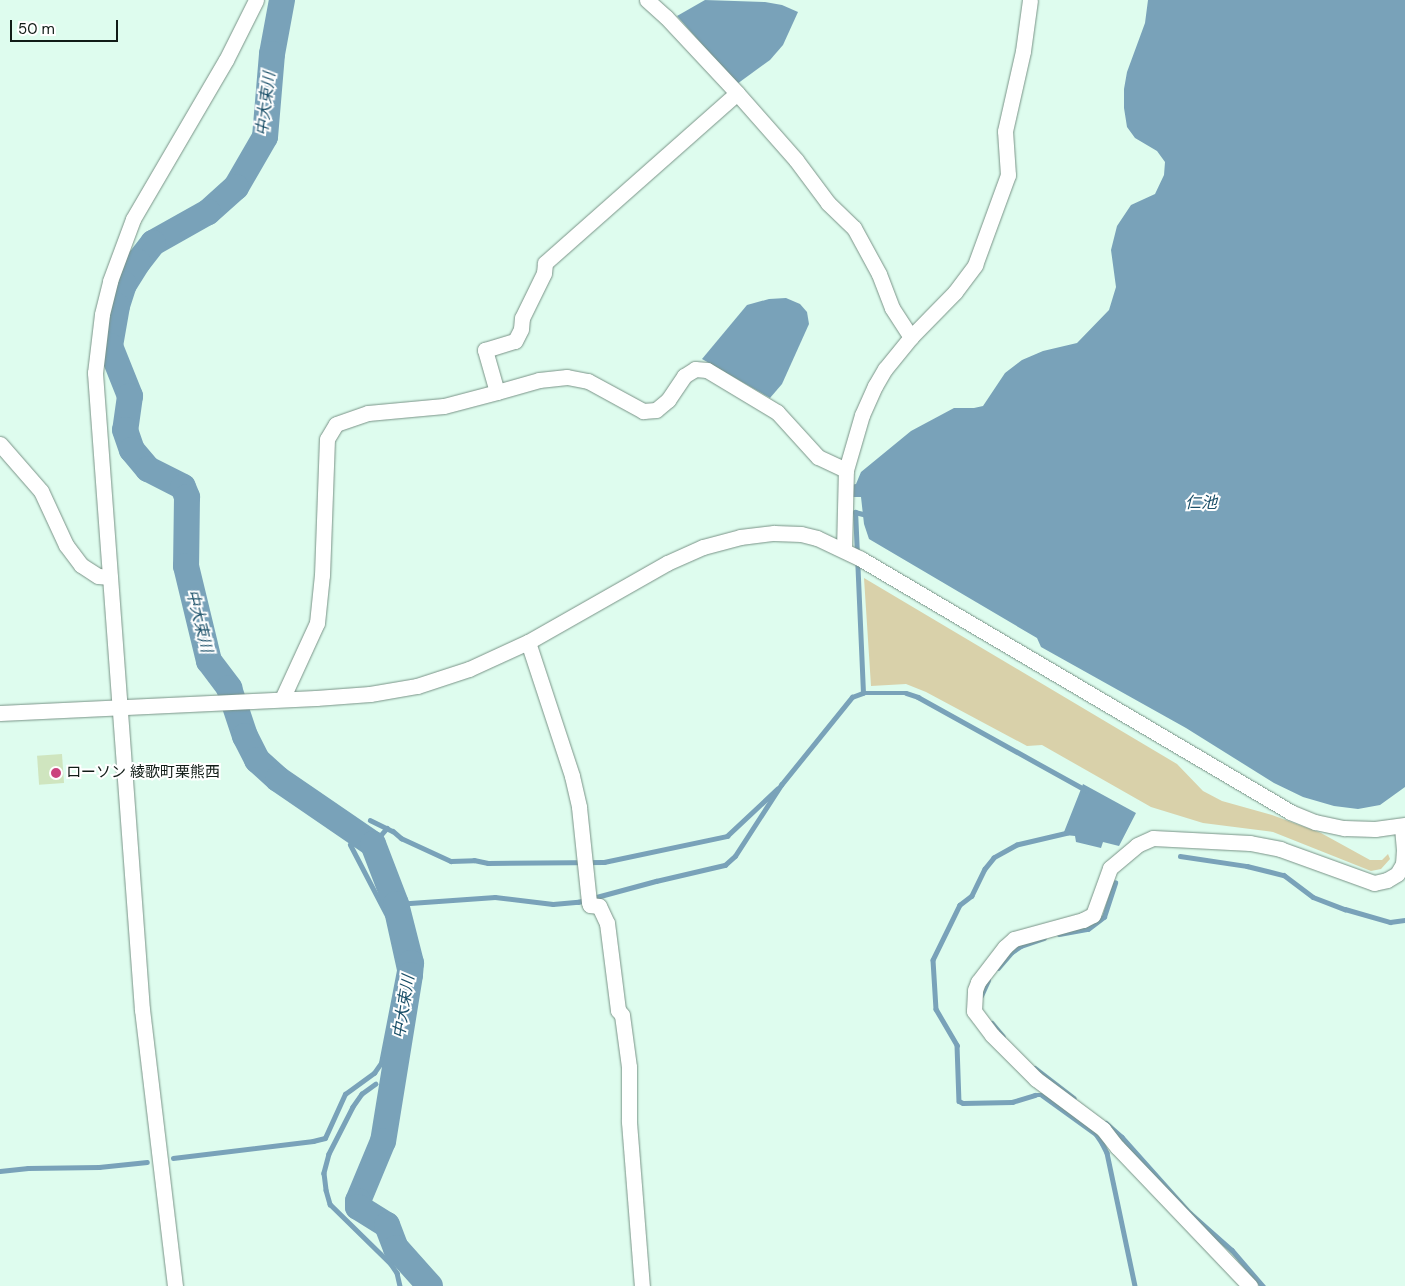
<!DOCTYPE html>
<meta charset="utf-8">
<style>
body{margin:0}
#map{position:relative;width:1405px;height:1286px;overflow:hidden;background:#defcee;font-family:"DM Sans","Noto Sans JP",sans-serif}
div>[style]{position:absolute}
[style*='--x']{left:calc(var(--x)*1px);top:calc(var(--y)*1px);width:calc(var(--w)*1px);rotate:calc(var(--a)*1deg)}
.green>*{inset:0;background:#d9d1aa}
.water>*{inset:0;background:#79a2b9}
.stream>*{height:4.5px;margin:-2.25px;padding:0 2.25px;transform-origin:2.25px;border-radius:2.25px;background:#79a2b9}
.river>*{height:26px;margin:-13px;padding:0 13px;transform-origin:13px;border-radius:13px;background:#79a2b9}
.building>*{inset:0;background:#cfe5bf;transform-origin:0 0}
.roads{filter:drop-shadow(0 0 1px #799387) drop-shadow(0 0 1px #799387)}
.minor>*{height:15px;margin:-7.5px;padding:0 7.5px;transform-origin:7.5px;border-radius:7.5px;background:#fff}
.dots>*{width:14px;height:14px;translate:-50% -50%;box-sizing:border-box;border:2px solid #fff;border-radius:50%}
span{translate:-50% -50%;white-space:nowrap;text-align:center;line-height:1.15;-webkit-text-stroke:4px #fff;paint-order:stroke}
.poi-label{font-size:15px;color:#111c17}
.left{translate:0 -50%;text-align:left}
.water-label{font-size:16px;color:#1a4f68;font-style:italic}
.scale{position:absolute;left:10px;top:20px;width:108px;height:22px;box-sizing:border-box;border:2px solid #111c17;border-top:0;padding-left:6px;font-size:15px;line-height:18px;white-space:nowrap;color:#111c17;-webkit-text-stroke:4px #fff;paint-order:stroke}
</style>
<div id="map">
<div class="green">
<div style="clip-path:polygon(864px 578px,1177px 764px,1203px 791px,1222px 801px,1272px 815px,1321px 833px,1370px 860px,1382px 860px,1388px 854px,1390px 859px,1381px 869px,1371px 871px,1273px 832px,1203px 823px,1151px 807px,1042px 745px,1027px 746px,926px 692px,906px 684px,871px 686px)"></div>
</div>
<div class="water">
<div style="clip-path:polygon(705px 0,765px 2px,782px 5px,798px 12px,783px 45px,770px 60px,737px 84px,677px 16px)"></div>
<div style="clip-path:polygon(1148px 0,1405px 0,1405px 787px,1380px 805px,1358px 809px,1334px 806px,1303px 797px,1274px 783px,1186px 728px,1041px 647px,1037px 638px,869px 539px,864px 524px,861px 497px,851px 497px,851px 485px,856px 484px,861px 472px,911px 431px,954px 408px,974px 408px,983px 406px,1005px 373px,1022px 360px,1043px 351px,1077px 343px,1109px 310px,1116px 287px,1111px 250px,1117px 226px,1131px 205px,1155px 194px,1164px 175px,1165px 162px,1157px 151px,1135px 138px,1127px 127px,1124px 108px,1124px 89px,1127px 72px,1145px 23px)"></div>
<div style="clip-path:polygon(786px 298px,800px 304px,807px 312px,809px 324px,782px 384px,770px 398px,702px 359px,747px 305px,769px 299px)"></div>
<div style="clip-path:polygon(1083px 784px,1136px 813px,1119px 846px,1103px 842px,1101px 848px,1076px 842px,1075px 836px,1065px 835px,1064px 832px)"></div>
</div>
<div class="stream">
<div style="--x:863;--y:693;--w:43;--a:0"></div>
<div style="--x:906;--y:693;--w:13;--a:18"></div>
<div style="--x:918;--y:697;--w:192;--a:29"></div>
<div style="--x:370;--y:820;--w:25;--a:26"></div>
<div style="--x:393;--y:831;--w:11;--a:41"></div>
<div style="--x:401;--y:838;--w:55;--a:24.7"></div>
<div style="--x:451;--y:861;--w:23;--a:-2"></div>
<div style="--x:474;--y:860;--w:14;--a:12"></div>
<div style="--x:488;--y:863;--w:116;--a:-0.5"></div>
<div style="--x:604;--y:862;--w:126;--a:-11.9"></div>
<div style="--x:727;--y:836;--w:69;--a:-43.2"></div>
<div style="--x:1068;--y:833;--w:52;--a:166.8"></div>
<div style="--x:1017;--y:845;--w:26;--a:151"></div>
<div style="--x:994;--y:858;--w:14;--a:129"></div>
<div style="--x:985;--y:869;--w:30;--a:116"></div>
<div style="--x:972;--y:896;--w:15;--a:143"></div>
<div style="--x:960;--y:905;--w:61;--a:116.1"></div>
<div style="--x:933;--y:960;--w:49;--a:86.5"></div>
<div style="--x:936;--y:1009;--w:42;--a:59.7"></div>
<div style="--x:957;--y:1045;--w:56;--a:88"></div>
<div style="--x:959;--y:1101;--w:4;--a:27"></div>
<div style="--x:963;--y:1103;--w:49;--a:-1.2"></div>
<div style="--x:1012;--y:1102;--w:24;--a:-17"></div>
<div style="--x:1035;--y:1095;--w:7;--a:0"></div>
<div style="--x:1042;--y:1095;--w:67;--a:35.8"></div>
<div style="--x:1096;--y:1134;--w:11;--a:56"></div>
<div style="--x:1102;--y:1143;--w:11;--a:63"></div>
<div style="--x:1107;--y:1153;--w:136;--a:78.1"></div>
<div style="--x:373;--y:844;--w:21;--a:-49"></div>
<div style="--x:1180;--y:856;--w:68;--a:8.5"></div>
<div style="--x:1247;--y:866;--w:38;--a:14"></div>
<div style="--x:1284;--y:875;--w:36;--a:37"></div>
<div style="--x:1313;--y:897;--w:34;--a:21"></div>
<div style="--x:1345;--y:909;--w:47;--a:16.1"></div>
<div style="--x:1390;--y:922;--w:15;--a:-8"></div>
<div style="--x:396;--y:904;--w:99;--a:-4"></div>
<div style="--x:495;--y:897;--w:58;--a:6.9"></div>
<div style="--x:553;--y:904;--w:25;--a:-5"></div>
<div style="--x:578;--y:902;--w:81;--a:-15.1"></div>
<div style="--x:656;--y:881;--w:71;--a:-13.1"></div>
<div style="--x:725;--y:865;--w:13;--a:-42"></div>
<div style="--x:735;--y:856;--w:85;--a:-57.1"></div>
<div style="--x:781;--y:785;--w:113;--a:-51.1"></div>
<div style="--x:852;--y:697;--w:12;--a:-20"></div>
<div style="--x:863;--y:693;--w:181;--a:-92.5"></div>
<div style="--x:855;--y:512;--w:12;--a:14"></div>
<div style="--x:1059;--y:934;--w:29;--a:-10"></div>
<div style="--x:1088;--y:929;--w:20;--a:-37"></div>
<div style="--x:1104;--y:917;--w:36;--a:-72"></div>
<div style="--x:998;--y:968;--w:21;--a:-49"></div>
<div style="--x:1012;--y:952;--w:11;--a:-34"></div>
<div style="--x:1021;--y:946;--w:24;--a:-19"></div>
<div style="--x:981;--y:996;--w:17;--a:-66"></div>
<div style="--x:992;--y:1023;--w:17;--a:50"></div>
<div style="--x:1035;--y:1068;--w:49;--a:37.6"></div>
<div style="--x:376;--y:1084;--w:17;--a:144"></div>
<div style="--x:362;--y:1094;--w:16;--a:125"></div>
<div style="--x:353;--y:1107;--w:53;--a:117.1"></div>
<div style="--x:329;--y:1154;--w:20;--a:105"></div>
<div style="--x:324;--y:1173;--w:17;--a:83"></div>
<div style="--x:326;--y:1190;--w:15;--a:74"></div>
<div style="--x:330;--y:1204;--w:86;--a:44.5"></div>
<div style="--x:391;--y:1264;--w:11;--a:56"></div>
<div style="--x:397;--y:1273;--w:13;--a:77"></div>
<div style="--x:1106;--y:1123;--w:21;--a:41"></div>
<div style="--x:1122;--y:1137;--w:102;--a:48.2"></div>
<div style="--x:1190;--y:1213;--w:56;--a:41.4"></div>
<div style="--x:1232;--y:1250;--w:48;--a:49.3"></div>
<div style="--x:173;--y:1158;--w:141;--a:-6.9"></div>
<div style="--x:313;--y:1141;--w:12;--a:-14"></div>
<div style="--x:325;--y:1138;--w:48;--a:-65.6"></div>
<div style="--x:345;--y:1094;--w:36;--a:-36"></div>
<div style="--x:374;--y:1073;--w:12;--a:-55"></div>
<div style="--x:381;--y:1063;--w:95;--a:-79"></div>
<div style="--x:399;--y:970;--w:55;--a:-102.5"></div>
<div style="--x:387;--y:916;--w:80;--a:-117.5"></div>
<div style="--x:0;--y:1171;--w:28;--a:-6"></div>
<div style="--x:28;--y:1168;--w:71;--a:-0.8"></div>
<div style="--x:99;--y:1167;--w:48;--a:-5.9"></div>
</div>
<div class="river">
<div style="--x:282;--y:0;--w:55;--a:100.5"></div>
<div style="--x:272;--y:54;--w:83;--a:94.8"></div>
<div style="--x:265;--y:137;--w:58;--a:120.1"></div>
<div style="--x:236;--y:187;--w:38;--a:138"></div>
<div style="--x:208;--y:212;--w:63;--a:150.6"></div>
<div style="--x:153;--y:243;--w:24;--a:128"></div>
<div style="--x:138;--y:262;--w:26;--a:122"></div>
<div style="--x:124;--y:284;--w:23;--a:108"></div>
<div style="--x:117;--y:306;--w:41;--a:99.9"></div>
<div style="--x:110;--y:346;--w:54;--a:68.2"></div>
<div style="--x:130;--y:396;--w:34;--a:98"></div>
<div style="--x:125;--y:430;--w:21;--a:71"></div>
<div style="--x:132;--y:450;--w:25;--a:50"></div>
<div style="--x:148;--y:469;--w:39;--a:27"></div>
<div style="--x:183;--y:487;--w:11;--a:68"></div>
<div style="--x:187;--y:497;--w:69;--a:90.8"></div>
<div style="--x:186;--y:566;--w:98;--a:76.4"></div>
<div style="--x:209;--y:661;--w:34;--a:53"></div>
<div style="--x:229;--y:688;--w:51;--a:71.6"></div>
<div style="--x:245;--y:736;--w:27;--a:63"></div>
<div style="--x:257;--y:760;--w:28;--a:42"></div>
<div style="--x:278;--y:779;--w:115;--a:34.4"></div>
<div style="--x:373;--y:844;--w:64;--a:69"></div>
<div style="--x:396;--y:904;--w:61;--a:75.7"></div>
<div style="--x:411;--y:963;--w:12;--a:95"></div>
<div style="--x:410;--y:975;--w:168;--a:99.2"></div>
<div style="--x:383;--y:1141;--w:65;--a:112.6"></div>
<div style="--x:358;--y:1201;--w:6;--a:90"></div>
<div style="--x:358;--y:1207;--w:34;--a:32"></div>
<div style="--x:387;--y:1225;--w:25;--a:69"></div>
<div style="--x:396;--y:1248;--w:51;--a:48.2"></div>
</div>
<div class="building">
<div style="left:62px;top:754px;width:29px;height:25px;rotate:86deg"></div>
</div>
<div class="roads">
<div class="minor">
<div style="--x:647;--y:0;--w:25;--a:42"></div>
<div style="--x:666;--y:17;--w:104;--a:46.9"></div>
<div style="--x:737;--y:93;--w:89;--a:48.6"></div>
<div style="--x:796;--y:160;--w:54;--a:53.3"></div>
<div style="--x:828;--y:203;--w:36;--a:44"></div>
<div style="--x:854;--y:228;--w:52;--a:61.5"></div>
<div style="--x:879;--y:274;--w:36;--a:69"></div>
<div style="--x:892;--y:308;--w:35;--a:57"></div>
<div style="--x:497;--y:392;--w:44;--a:-15.9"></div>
<div style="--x:539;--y:380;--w:28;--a:-6"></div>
<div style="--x:567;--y:377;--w:21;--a:11"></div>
<div style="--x:588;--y:381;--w:63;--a:28.6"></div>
<div style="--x:643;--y:411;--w:13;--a:-4"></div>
<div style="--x:656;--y:410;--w:16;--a:-40"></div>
<div style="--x:668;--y:400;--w:29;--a:-56"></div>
<div style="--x:684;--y:376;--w:13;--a:-32"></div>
<div style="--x:695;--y:369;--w:12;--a:5"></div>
<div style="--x:707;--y:370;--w:82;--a:31"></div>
<div style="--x:777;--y:412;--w:61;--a:47.7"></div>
<div style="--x:818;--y:457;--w:31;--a:25"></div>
<div style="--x:0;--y:444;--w:62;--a:48.9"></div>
<div style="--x:41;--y:491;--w:60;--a:65.2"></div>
<div style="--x:66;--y:545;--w:25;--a:53"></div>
<div style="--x:81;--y:565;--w:20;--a:33"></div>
<div style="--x:98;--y:576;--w:12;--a:5"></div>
<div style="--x:844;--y:550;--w:80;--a:-88.6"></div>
<div style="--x:846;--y:470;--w:57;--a:-73.8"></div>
<div style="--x:862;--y:415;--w:32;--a:-66"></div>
<div style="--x:875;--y:386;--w:20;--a:-60"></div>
<div style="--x:885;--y:369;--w:41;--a:-50.9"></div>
<div style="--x:911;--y:337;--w:63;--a:-45.6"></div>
<div style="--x:955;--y:292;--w:34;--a:-53"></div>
<div style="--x:975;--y:265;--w:96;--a:-69.9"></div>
<div style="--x:1008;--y:175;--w:44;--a:-93.9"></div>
<div style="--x:1005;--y:131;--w:82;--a:-77.3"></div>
<div style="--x:1023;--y:51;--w:51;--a:-82.2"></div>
<div style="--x:528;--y:642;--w:141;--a:71.8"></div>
<div style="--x:572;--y:776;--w:32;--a:77"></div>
<div style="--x:579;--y:807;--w:96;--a:84"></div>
<div style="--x:589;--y:902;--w:3;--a:72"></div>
<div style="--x:590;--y:905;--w:9;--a:6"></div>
<div style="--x:599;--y:906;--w:19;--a:65"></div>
<div style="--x:607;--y:923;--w:88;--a:82.8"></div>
<div style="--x:618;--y:1010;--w:6;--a:51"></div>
<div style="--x:622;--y:1015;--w:52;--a:82.3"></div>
<div style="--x:629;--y:1067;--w:55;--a:90"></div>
<div style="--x:629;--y:1122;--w:165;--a:85.5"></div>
<div style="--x:282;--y:699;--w:84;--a:-65.3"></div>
<div style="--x:317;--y:623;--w:48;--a:-84.1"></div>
<div style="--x:322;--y:575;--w:136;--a:-87.9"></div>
<div style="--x:327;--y:439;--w:17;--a:-59"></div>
<div style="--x:336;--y:424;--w:34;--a:-19"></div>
<div style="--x:368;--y:413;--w:76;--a:-5.3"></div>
<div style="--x:444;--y:406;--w:55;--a:-14.8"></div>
<div style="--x:497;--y:392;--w:44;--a:-105.9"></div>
<div style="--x:485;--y:350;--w:31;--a:-17"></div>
<div style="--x:515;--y:341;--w:13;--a:-63"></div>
<div style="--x:521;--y:329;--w:11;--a:-85"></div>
<div style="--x:522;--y:318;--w:50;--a:-63.9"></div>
<div style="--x:544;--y:273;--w:10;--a:-84"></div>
<div style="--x:545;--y:263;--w:256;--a:-41.5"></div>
<div style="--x:0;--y:713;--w:316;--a:-2.7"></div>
<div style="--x:316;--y:698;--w:54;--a:-4.2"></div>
<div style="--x:370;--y:694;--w:48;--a:-9.7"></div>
<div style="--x:417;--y:686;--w:55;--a:-18.1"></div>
<div style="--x:469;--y:669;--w:65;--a:-24.6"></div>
<div style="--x:528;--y:642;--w:160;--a:-29.6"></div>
<div style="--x:667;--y:563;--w:39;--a:-24"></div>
<div style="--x:703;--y:547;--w:38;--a:-15"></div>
<div style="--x:740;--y:537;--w:34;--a:-7"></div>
<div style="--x:774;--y:533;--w:27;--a:2"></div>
<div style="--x:801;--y:534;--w:16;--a:14"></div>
<div style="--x:817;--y:538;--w:49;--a:25.5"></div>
<div style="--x:861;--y:559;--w:498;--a:30.5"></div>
<div style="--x:1290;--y:812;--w:27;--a:22"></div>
<div style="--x:1315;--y:822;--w:30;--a:12"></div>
<div style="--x:1344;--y:828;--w:31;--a:2"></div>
<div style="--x:1375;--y:829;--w:30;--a:-8"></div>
<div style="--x:175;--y:1286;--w:278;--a:-96.8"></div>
<div style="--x:142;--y:1010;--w:639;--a:-94.22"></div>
<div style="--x:95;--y:373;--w:59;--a:-83.2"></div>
<div style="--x:102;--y:314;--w:34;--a:-76"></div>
<div style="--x:110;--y:281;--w:66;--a:-69.6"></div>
<div style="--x:133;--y:219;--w:184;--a:-59.7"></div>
<div style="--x:226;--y:60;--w:67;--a:-63.4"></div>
<div style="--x:1250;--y:1286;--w:192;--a:-133.7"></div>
<div style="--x:1117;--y:1147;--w:23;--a:-128"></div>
<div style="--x:1103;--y:1129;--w:84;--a:-143.3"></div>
<div style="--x:1036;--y:1079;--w:62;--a:-135"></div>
<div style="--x:992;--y:1035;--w:30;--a:-127"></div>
<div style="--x:974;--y:1011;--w:21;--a:-87"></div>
<div style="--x:975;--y:990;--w:9;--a:-69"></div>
<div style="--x:978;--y:982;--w:44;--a:-52.4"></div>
<div style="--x:1005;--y:947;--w:12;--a:-42"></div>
<div style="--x:1014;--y:939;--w:72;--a:-15.4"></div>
<div style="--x:1083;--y:920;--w:11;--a:-27"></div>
<div style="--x:1093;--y:915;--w:50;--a:-70.1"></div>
<div style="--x:1110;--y:868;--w:35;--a:-40"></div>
<div style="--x:1137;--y:845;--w:17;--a:-24"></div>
<div style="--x:1153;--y:838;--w:97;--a:3"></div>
<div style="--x:1250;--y:843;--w:31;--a:11"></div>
<div style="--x:1280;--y:849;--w:100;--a:19.9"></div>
<div style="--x:1374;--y:883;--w:13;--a:-13"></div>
<div style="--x:1387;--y:880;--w:12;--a:-31"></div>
<div style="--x:1397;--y:874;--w:12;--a:-59"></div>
<div style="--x:1403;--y:864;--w:14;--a:-86"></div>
<div style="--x:1404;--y:850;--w:24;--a:-95"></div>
</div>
</div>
<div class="dots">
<div style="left:56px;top:773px;background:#cb437e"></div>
</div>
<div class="poi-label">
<span class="left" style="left:66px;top:773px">ローソン 綾歌町栗熊西</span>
</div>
<div class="water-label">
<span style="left:266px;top:104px;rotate:-83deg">中大束川</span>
<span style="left:1201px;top:503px">仁池</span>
<span style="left:199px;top:621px;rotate:76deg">中大束川</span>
<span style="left:404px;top:1007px;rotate:-81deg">中大束川</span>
</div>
<div class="scale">50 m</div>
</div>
